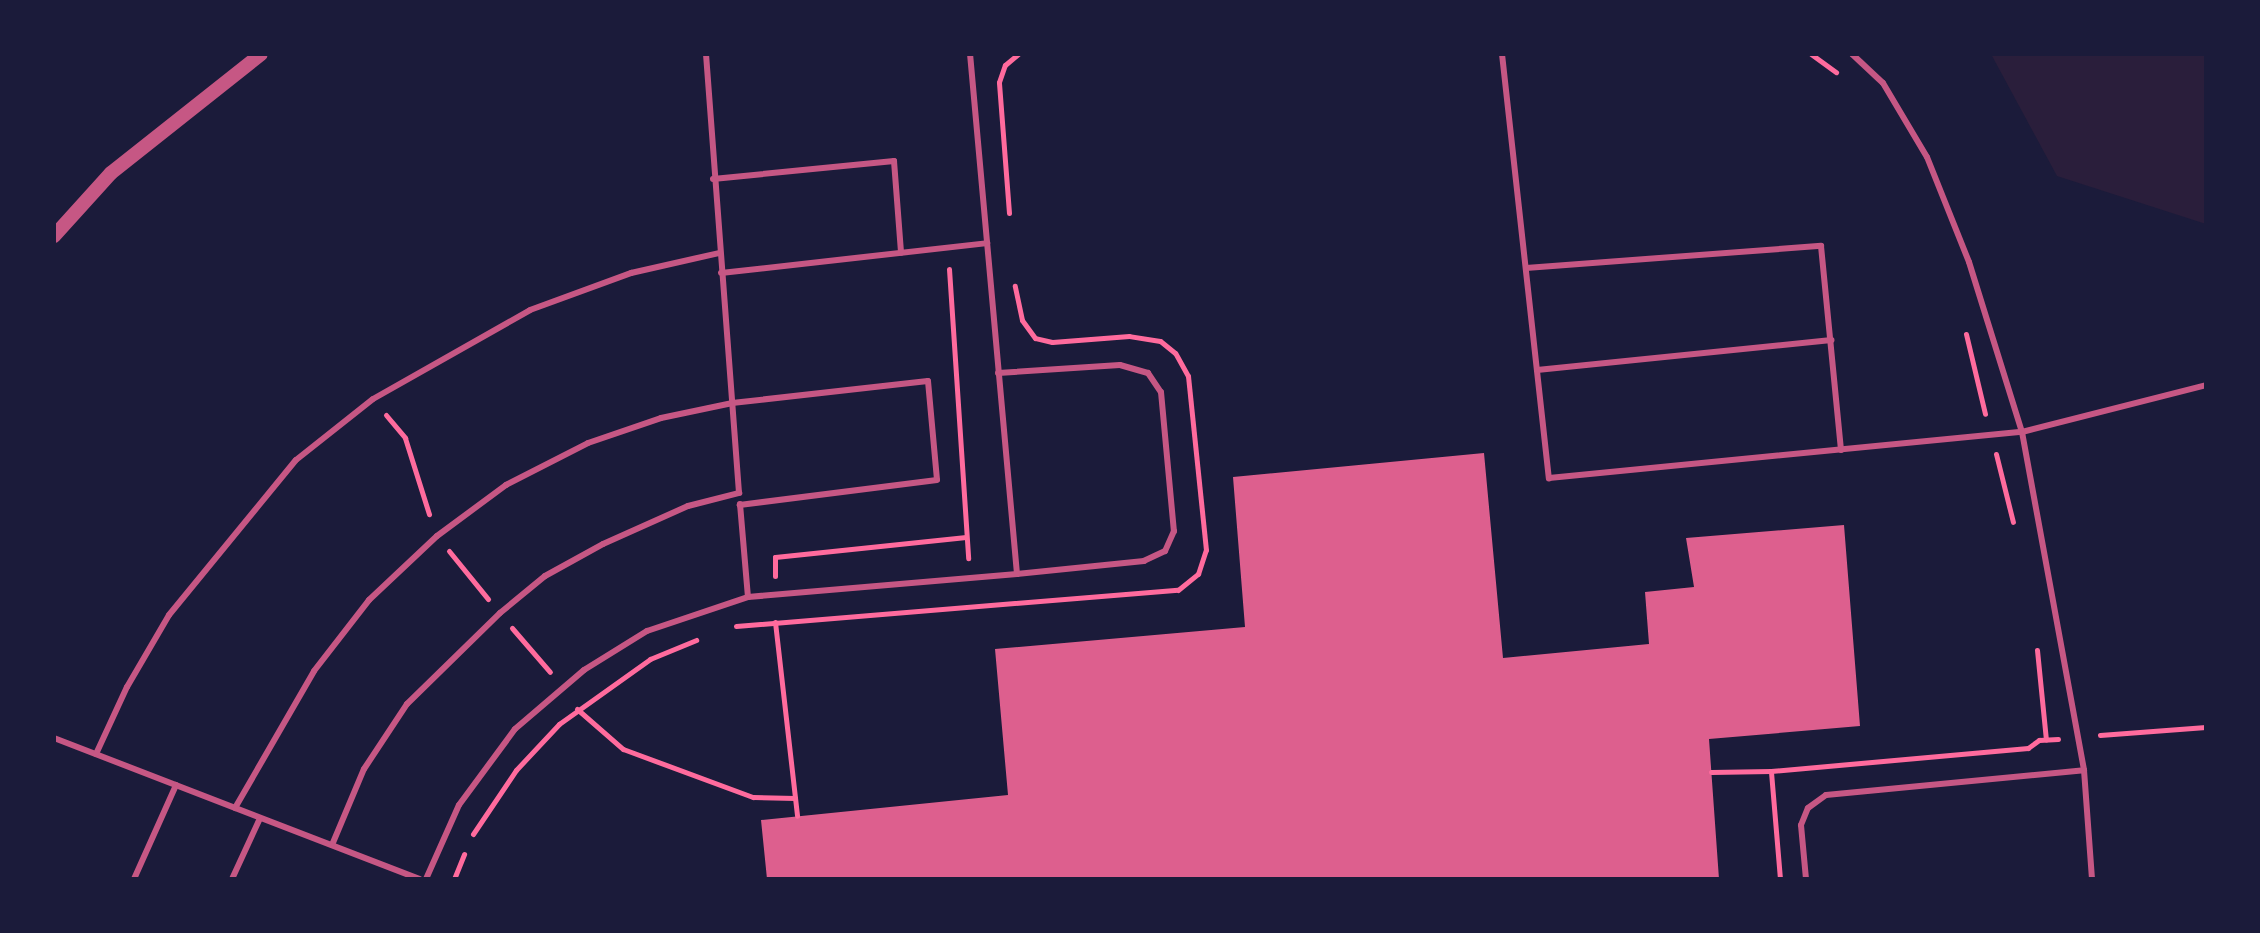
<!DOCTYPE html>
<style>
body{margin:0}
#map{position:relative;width:2260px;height:933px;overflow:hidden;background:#1b1b3a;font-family:Helvetica,sans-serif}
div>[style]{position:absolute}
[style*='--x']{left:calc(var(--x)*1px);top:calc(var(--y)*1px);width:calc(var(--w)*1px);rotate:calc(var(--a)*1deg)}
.green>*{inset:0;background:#2a1e3b}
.building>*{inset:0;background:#dd5f8e}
.path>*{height:5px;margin:-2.5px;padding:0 2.5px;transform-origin:2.5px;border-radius:2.5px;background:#ff6b9d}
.service>*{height:6px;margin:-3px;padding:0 3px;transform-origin:3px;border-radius:3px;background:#c65784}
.tertiary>*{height:14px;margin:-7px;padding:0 7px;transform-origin:7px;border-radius:7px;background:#c65784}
span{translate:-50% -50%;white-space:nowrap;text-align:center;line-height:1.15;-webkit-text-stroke:7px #1b1b3a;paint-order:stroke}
.frame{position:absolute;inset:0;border:56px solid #1b1b3a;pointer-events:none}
</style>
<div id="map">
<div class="green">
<div style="clip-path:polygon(1991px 54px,2206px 54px,2206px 224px,2057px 176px)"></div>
</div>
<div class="building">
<div style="clip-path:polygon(1484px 453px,1503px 658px,1649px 644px,1645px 592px,1694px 587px,1686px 538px,1844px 525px,1860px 726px,1709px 739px,1719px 879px,767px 879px,761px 820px,1008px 795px,995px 649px,1245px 627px,1233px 477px)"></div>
</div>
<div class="path">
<div style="--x:1811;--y:54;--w:31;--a:36"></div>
<div style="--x:1009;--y:213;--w:131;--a:-94.4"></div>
<div style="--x:999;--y:82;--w:18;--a:-71"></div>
<div style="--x:1005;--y:65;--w:17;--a:-40"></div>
<div style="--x:949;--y:269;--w:290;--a:86.2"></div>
<div style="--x:1966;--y:334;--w:82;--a:76.6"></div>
<div style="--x:386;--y:415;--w:30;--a:50"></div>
<div style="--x:405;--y:438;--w:80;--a:72.5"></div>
<div style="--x:1996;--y:454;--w:70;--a:76"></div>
<div style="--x:449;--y:551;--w:62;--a:50.9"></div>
<div style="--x:775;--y:576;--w:19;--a:-90"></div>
<div style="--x:775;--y:557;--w:192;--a:-6"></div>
<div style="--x:775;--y:622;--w:195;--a:83.5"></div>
<div style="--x:736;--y:626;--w:443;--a:-4.7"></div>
<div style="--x:1178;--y:590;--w:26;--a:-39"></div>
<div style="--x:1198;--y:574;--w:25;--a:-72"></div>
<div style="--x:1206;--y:550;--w:175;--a:-95.9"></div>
<div style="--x:1188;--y:376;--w:26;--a:-119"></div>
<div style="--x:1175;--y:353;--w:19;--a:-141"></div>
<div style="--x:1160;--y:341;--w:31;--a:-171"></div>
<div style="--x:1129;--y:336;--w:77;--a:175.5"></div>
<div style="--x:1052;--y:342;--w:17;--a:-167"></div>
<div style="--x:1035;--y:338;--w:22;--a:-126"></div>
<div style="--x:1022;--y:320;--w:35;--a:-102"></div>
<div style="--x:512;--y:628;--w:58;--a:49.2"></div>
<div style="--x:2037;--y:650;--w:90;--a:84.3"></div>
<div style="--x:577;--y:709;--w:61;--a:41"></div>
<div style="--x:623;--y:749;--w:139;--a:20.3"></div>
<div style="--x:753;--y:797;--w:42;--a:1.4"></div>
<div style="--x:2100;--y:735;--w:106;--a:-4.3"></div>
<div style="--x:1711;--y:772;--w:60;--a:-1"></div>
<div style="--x:473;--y:834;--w:77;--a:-56.1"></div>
<div style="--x:516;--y:770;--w:63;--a:-46.9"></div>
<div style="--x:559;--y:724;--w:112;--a:-35.5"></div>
<div style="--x:650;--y:659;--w:50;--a:-22.4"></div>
<div style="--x:454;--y:879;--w:27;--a:-68"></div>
<div style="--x:1780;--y:879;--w:108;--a:-94.8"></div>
<div style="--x:1771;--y:771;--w:258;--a:-5.1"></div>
<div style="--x:2028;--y:748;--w:14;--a:-36"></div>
<div style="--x:2039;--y:740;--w:19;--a:-3"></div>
</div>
<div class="service">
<div style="--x:706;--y:54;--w:440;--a:85.7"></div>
<div style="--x:1502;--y:54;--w:427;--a:83.7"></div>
<div style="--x:1549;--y:478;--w:475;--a:-5.6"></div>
<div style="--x:2022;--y:432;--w:190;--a:-14.3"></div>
<div style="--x:1852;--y:54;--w:42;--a:43.1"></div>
<div style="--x:1883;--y:83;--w:86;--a:59.3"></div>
<div style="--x:1927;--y:157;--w:113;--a:68.2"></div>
<div style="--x:1969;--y:262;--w:178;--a:72.7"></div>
<div style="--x:2022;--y:432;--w:344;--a:79.6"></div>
<div style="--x:2084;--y:770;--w:109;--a:85.8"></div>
<div style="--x:713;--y:179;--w:182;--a:-5.7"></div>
<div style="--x:894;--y:161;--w:92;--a:85.6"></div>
<div style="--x:1526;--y:268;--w:296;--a:-4.3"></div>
<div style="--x:1821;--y:246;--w:205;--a:84.4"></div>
<div style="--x:721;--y:273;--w:268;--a:-6.4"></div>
<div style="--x:1537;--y:370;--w:296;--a:-5.8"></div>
<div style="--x:998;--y:373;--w:122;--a:-3.8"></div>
<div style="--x:1120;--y:365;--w:29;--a:16"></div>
<div style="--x:1148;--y:373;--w:23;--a:56"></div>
<div style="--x:1161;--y:392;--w:140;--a:84.7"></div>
<div style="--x:1174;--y:531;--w:22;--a:114"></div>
<div style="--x:1165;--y:551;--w:23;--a:155"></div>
<div style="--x:1144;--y:561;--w:128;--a:174.2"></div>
<div style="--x:740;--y:504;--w:93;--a:85.1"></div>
<div style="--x:54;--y:738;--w:392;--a:21.1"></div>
<div style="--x:96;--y:754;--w:74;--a:-65.2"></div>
<div style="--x:127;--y:687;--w:83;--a:-59.7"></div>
<div style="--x:169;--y:615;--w:200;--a:-50.7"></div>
<div style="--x:296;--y:460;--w:98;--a:-38.4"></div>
<div style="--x:373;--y:399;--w:180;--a:-29.5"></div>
<div style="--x:530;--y:310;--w:108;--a:-20.1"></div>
<div style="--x:631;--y:273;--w:90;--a:-12.8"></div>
<div style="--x:235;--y:808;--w:158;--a:-60"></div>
<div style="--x:314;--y:671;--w:90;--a:-52.2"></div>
<div style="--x:369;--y:600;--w:93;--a:-43.3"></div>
<div style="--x:437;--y:536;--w:86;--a:-36.5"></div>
<div style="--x:506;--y:485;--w:92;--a:-27.1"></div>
<div style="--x:588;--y:443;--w:77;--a:-18.9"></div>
<div style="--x:661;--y:418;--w:73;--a:-11.9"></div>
<div style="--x:732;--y:403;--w:197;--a:-6.4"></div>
<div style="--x:928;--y:381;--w:99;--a:84.8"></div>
<div style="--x:937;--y:480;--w:199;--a:172.8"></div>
<div style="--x:332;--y:845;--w:82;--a:-67.2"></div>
<div style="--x:364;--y:769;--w:78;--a:-56.5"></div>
<div style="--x:407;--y:704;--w:130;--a:-44.4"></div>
<div style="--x:500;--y:613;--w:58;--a:-39.4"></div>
<div style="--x:545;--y:576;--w:66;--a:-28.9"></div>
<div style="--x:603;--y:544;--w:93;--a:-24.1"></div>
<div style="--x:688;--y:506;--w:53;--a:-14.3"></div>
<div style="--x:134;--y:879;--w:103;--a:-65.9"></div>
<div style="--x:232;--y:879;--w:67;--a:-65.3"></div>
<div style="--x:426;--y:879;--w:81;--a:-66"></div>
<div style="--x:459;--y:805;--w:94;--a:-53.6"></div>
<div style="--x:515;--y:729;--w:91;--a:-40.5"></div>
<div style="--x:584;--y:670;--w:74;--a:-31.8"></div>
<div style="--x:647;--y:631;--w:107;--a:-18.6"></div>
<div style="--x:748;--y:597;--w:270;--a:-4.9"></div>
<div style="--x:1017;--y:574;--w:522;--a:-95.16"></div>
<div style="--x:1806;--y:879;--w:54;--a:-95.3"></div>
<div style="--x:1801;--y:825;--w:18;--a:-68"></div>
<div style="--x:1808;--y:808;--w:22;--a:-36"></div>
<div style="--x:1826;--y:795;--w:259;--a:-5.5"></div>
</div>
<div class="tertiary">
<div style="--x:54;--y:236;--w:85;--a:-47.9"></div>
<div style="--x:111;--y:173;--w:191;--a:-38.4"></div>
</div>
<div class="frame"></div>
</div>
